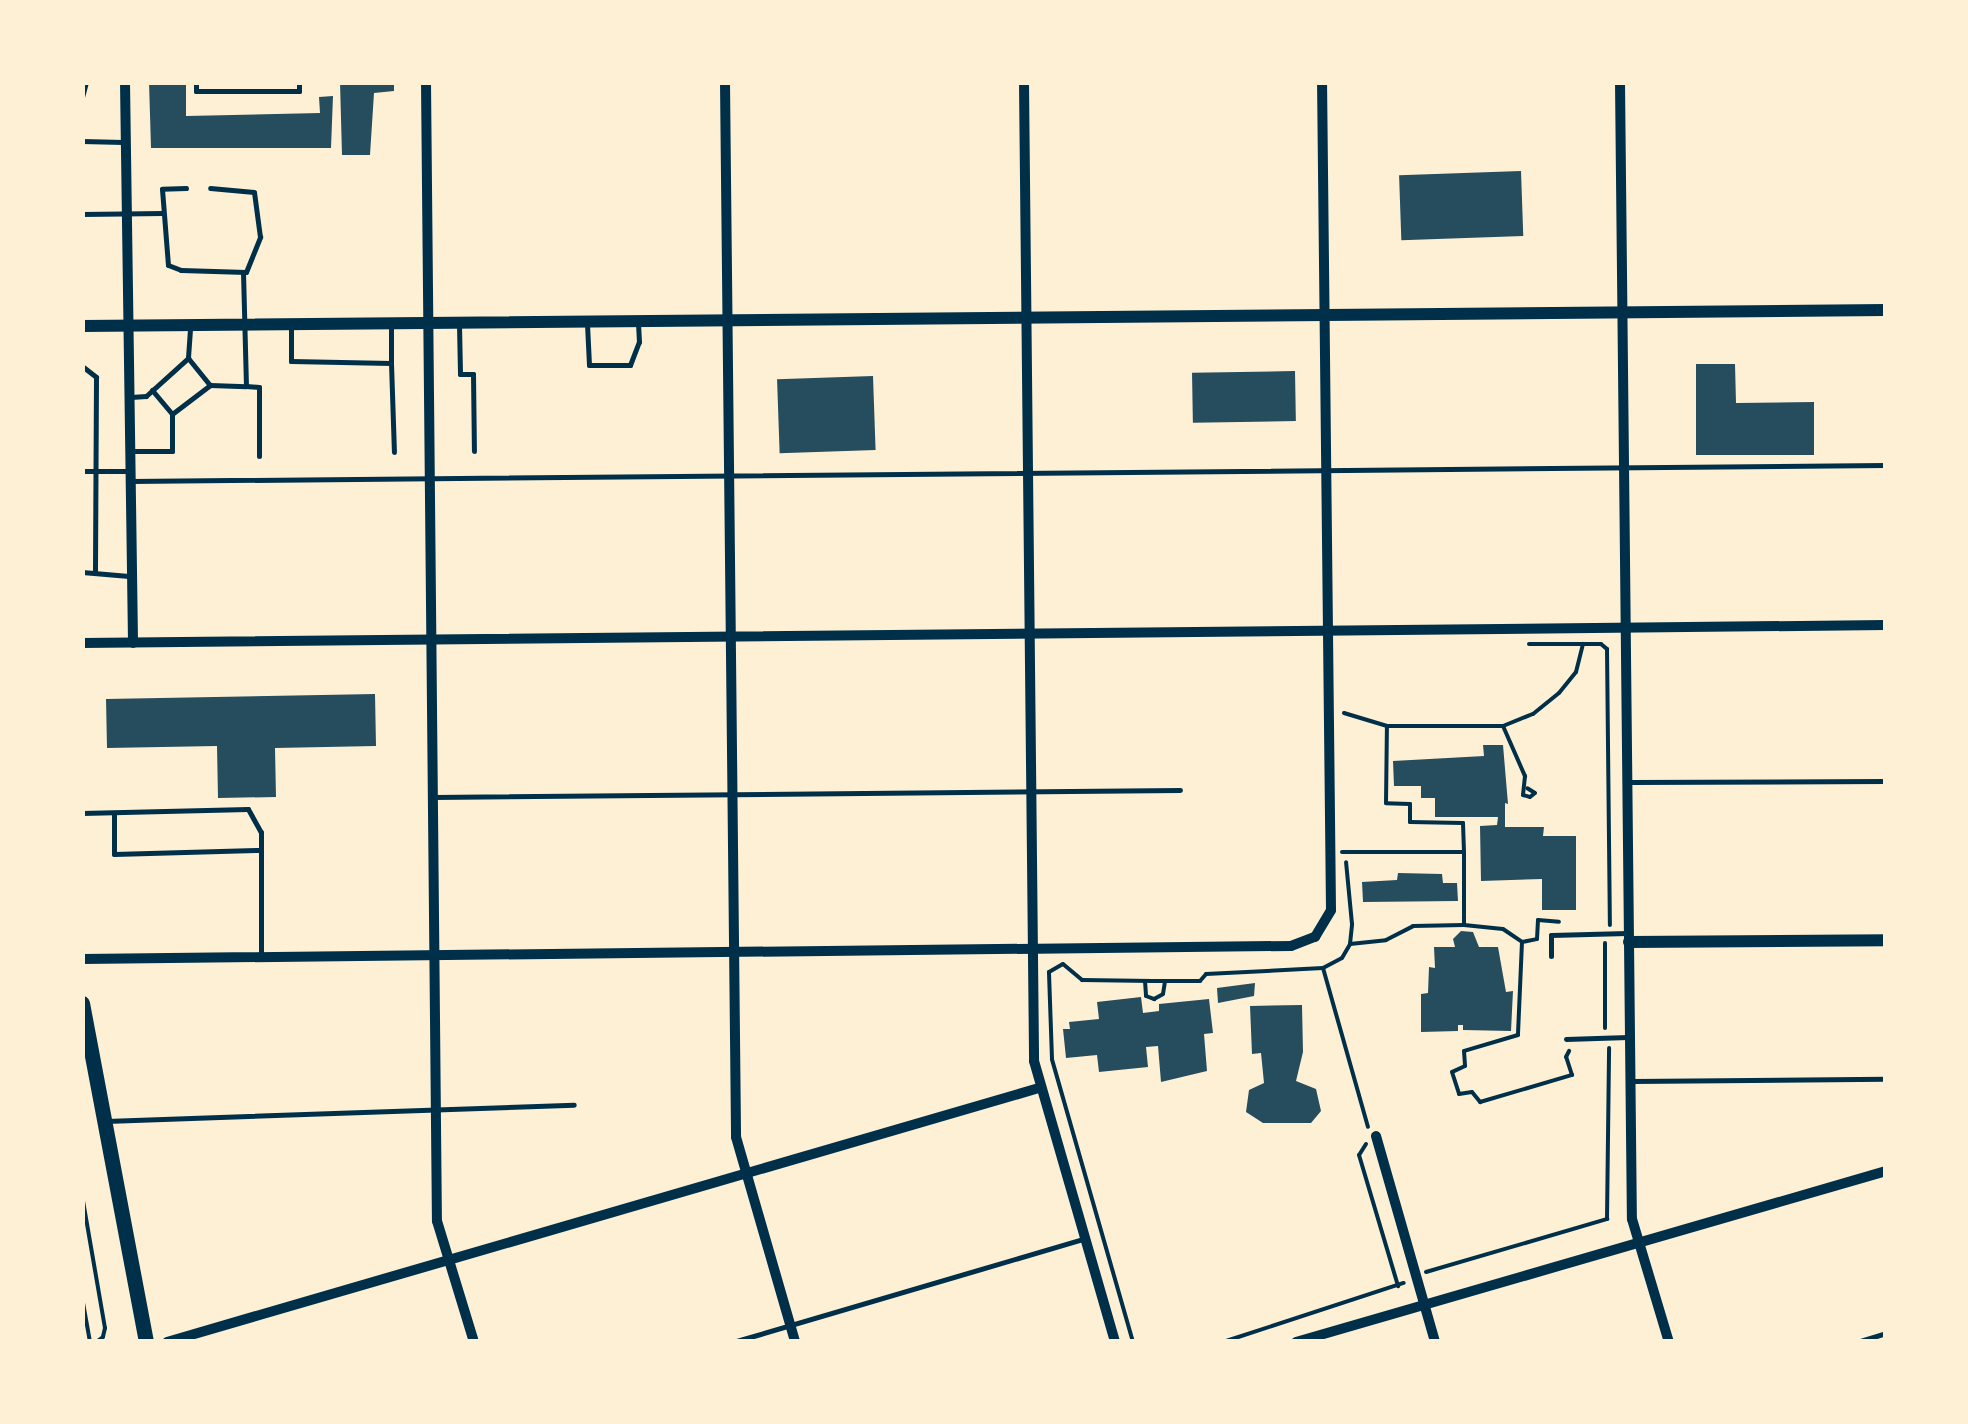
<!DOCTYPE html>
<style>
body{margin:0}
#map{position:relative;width:1968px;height:1424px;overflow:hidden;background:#fdf0d5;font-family:"Noto Sans",sans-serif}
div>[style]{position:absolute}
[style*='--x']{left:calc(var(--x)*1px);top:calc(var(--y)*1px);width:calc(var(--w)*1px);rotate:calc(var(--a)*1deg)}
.building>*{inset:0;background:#264d5e;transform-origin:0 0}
.path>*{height:4px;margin:-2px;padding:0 2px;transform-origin:2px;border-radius:2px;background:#003049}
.service>*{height:5px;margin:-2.5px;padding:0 2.5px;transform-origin:2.5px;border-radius:2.5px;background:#003049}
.minor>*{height:10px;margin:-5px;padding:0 5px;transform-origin:5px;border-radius:5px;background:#003049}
.tertiary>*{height:12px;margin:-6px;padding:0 6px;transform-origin:6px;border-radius:6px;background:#003049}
.primary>*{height:15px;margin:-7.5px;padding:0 7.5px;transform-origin:7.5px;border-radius:7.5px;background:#003049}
span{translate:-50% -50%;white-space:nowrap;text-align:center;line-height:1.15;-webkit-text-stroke:8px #fdf0d5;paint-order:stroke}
.frame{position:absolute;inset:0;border:85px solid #fdf0d5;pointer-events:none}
</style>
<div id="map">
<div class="building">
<div style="clip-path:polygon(149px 82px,186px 82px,186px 116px,320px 113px,319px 97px,333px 96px,331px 148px,151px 148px)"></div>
<div style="clip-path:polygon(340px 82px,394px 82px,394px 91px,374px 93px,370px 155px,342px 155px)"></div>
<div style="left:1521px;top:171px;width:65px;height:122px;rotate:88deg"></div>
<div style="clip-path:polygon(1696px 364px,1735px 364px,1736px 403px,1814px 402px,1814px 455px,1696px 455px)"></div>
<div style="left:1295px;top:371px;width:50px;height:103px;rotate:89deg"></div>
<div style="left:873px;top:376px;width:74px;height:96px;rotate:88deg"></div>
<div style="clip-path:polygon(375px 694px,376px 746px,275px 748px,276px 797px,218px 798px,217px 746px,107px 748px,106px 699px)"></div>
<div style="clip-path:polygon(1483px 745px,1503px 745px,1508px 804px,1505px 803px,1505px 827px,1544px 827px,1543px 836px,1576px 836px,1576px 910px,1542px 910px,1542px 879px,1481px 881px,1480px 826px,1497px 825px,1498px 817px,1435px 817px,1435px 798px,1421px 798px,1421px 786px,1394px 786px,1393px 761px,1484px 756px)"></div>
<div style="clip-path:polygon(1398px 873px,1442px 874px,1443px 883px,1457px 883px,1458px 901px,1363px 902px,1362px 882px,1397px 880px)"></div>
<div style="clip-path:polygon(1461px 931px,1473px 932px,1479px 947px,1498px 947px,1506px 992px,1513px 991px,1511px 1031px,1463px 1030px,1463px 1025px,1458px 1025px,1458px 1031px,1421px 1032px,1421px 994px,1428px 993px,1429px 967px,1435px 968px,1434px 947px,1455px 947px,1453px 939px)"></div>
<div style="clip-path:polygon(1255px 983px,1254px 996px,1218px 1003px,1217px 988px)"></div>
<div style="clip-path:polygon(1141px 997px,1143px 1013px,1159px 1011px,1159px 1004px,1209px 999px,1213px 1033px,1204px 1034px,1207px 1071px,1161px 1082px,1158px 1046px,1146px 1047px,1148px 1067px,1099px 1072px,1097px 1055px,1066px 1058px,1063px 1029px,1070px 1029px,1069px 1022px,1099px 1019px,1097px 1002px)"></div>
<div style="clip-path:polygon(1302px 1005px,1303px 1052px,1296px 1081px,1316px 1089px,1321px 1111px,1311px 1123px,1263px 1123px,1246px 1112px,1249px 1090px,1264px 1083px,1261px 1053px,1252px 1054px,1250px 1006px)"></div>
</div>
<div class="path">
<div style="--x:1529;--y:644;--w:72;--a:0"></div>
<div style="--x:1601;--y:644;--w:8;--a:40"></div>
<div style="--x:1607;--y:649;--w:276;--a:89.4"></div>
<div style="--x:1344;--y:713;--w:45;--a:16.8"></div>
<div style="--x:1503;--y:726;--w:55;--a:66.3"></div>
<div style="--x:1525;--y:776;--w:19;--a:96"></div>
<div style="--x:1523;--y:795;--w:7;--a:16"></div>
<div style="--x:1530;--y:797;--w:6;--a:-39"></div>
<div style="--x:1535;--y:793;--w:9;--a:-148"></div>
<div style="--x:1342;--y:852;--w:122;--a:0"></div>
<div style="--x:1464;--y:852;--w:29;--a:-92"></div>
<div style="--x:1463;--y:823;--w:53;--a:-178.9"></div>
<div style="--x:1410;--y:822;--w:18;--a:-90"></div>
<div style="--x:1410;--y:804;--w:24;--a:-178"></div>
<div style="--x:1386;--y:803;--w:77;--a:-89.3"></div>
<div style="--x:1387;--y:726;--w:116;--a:0"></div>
<div style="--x:1503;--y:726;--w:32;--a:-22"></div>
<div style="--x:1533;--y:714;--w:33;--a:-39"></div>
<div style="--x:1559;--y:693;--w:27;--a:-51"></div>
<div style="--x:1576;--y:672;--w:29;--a:-76"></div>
<div style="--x:1464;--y:925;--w:73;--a:-90"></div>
<div style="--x:1522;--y:942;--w:15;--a:-11"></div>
<div style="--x:1537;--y:939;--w:19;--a:-87"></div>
<div style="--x:1538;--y:920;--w:21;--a:5"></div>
<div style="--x:1350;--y:944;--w:36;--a:-6"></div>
<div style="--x:1386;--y:940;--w:30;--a:-27"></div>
<div style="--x:1413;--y:926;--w:51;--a:-1.1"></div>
<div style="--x:1464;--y:925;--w:39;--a:6"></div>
<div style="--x:1503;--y:929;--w:23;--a:34"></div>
<div style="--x:1522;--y:942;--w:93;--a:92.5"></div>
<div style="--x:1518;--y:1035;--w:56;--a:163.5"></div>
<div style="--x:1464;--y:1051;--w:15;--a:86"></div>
<div style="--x:1465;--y:1066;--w:14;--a:155"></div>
<div style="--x:1452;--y:1072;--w:23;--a:72"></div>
<div style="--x:1459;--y:1094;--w:13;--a:-9"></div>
<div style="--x:1472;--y:1092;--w:13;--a:51"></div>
<div style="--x:1480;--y:1102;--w:96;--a:-16.4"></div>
<div style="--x:1572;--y:1075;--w:19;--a:-108"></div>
<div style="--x:1566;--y:1057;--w:7;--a:-63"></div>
<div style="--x:1323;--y:968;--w:165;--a:74.2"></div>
<div style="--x:1145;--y:981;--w:15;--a:86"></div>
<div style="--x:1146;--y:996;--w:9;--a:21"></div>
<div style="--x:1154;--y:999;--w:10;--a:-29"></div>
<div style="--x:1163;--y:994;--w:13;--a:-81"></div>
<div style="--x:1605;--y:1028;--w:85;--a:-90"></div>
<div style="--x:1366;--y:1144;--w:13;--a:122"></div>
<div style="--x:1359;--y:1155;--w:137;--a:73.4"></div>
<div style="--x:82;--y:1195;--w:135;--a:80.2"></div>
<div style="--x:105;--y:1328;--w:9;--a:103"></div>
<div style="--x:103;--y:1337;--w:9;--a:144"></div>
<div style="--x:82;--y:1245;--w:6;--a:90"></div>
<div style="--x:1426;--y:1272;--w:189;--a:-16.3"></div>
<div style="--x:1607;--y:1219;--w:171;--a:-89.3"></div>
<div style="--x:82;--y:1297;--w:46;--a:79.9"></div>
<div style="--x:1133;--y:1342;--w:294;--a:-106"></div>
<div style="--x:1052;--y:1059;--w:87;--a:-92"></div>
<div style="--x:1049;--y:972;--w:16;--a:-30"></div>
<div style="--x:1063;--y:964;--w:25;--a:40"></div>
<div style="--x:1082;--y:980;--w:71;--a:0.8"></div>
<div style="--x:1153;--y:981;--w:47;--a:0"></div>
<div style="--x:1200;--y:981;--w:9;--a:-49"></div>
<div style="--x:1206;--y:974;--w:117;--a:-2.9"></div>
<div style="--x:1323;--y:968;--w:21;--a:-28"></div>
<div style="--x:1342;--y:958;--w:16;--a:-60"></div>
<div style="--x:1350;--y:944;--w:20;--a:-84"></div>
<div style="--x:1352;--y:924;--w:62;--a:-95.5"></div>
<div style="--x:1223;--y:1342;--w:190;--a:-18.1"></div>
</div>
<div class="service">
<div style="--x:196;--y:82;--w:9;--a:90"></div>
<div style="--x:196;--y:91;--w:103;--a:0"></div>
<div style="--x:299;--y:91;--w:9;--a:-90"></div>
<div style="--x:82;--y:97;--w:16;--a:-75"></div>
<div style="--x:82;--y:141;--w:41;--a:1.4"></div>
<div style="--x:186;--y:188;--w:24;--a:178"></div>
<div style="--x:162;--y:189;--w:76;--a:85.5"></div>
<div style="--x:168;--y:265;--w:14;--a:21"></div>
<div style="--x:181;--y:270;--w:65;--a:1.8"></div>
<div style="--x:246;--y:272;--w:38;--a:-68"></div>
<div style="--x:260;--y:237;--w:45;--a:-97.6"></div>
<div style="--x:254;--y:192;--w:44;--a:-174.8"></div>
<div style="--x:82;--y:214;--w:81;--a:-0.7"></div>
<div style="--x:243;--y:272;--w:114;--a:88.5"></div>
<div style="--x:246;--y:386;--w:13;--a:4"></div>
<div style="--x:259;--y:387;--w:69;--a:90"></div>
<div style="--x:587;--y:324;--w:41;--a:87.2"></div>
<div style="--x:589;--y:365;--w:41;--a:0"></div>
<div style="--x:630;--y:365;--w:25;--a:-69"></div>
<div style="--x:639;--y:342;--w:19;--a:-93"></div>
<div style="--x:459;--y:325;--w:49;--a:88.8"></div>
<div style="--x:460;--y:374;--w:13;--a:0"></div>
<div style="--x:473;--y:374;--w:77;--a:89.3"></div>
<div style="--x:291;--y:326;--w:35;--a:90"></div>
<div style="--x:291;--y:361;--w:100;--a:1.1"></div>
<div style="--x:391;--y:363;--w:36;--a:-90"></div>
<div style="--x:190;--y:329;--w:29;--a:94"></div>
<div style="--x:188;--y:358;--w:35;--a:51"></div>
<div style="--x:391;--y:363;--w:89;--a:88.1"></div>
<div style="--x:82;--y:366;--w:18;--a:38"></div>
<div style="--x:96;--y:377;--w:196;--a:90.3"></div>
<div style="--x:152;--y:390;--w:31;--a:50"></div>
<div style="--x:131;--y:397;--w:15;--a:-4"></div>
<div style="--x:146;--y:396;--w:57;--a:-42.1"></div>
<div style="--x:131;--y:451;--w:41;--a:0"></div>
<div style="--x:172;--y:451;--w:37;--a:-90"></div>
<div style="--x:172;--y:414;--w:48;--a:-37.3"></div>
<div style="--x:210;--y:385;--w:36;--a:2"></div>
<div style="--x:82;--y:471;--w:47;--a:0"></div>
<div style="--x:131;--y:481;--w:1755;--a:-0.52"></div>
<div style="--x:82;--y:572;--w:47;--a:4.9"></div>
<div style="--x:1630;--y:782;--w:256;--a:-0.2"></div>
<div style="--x:434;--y:797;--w:746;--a:-0.54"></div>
<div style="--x:82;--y:813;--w:166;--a:-1.4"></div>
<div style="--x:248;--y:809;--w:26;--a:61"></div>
<div style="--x:261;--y:832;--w:125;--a:90"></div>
<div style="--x:114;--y:813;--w:41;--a:90"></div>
<div style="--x:114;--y:854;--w:146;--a:-1.6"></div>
<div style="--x:1551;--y:956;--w:21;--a:-90"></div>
<div style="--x:1551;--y:935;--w:76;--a:-1.5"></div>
<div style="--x:1566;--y:1039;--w:62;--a:-1.8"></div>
<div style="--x:1633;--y:1081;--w:253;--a:-0.5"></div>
<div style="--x:106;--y:1121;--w:468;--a:-2"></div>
<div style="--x:733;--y:1342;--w:366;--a:-16.4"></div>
<div style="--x:1857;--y:1342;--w:30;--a:-17"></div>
</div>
<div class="minor">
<div style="--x:125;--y:82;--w:561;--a:89.18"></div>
<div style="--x:426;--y:82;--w:1139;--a:89.45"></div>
<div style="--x:437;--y:1221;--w:127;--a:73"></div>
<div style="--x:725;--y:82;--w:1055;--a:89.4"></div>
<div style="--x:736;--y:1137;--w:213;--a:73.9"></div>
<div style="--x:1024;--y:82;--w:979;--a:89.41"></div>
<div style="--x:1034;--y:1061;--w:292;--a:73.9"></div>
<div style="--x:1620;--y:82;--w:1137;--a:89.4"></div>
<div style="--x:1632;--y:1219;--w:128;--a:73.3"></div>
<div style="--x:82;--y:643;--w:1804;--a:-0.57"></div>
<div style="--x:82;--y:959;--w:1209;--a:-0.62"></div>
<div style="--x:1291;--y:946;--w:26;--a:-21"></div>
<div style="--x:1315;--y:937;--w:31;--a:-59"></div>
<div style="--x:1331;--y:910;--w:828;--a:-90.62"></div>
<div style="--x:1376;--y:1136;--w:214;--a:74"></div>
<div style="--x:167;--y:1342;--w:908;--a:-16.24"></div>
<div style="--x:1296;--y:1342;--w:614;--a:-16.16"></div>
</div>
<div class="tertiary">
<div style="--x:82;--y:326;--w:1804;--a:-0.51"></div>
<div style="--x:1629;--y:942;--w:257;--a:-0.4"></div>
</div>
<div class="primary">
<div style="--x:82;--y:1003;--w:345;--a:79.3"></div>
</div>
<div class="frame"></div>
</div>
